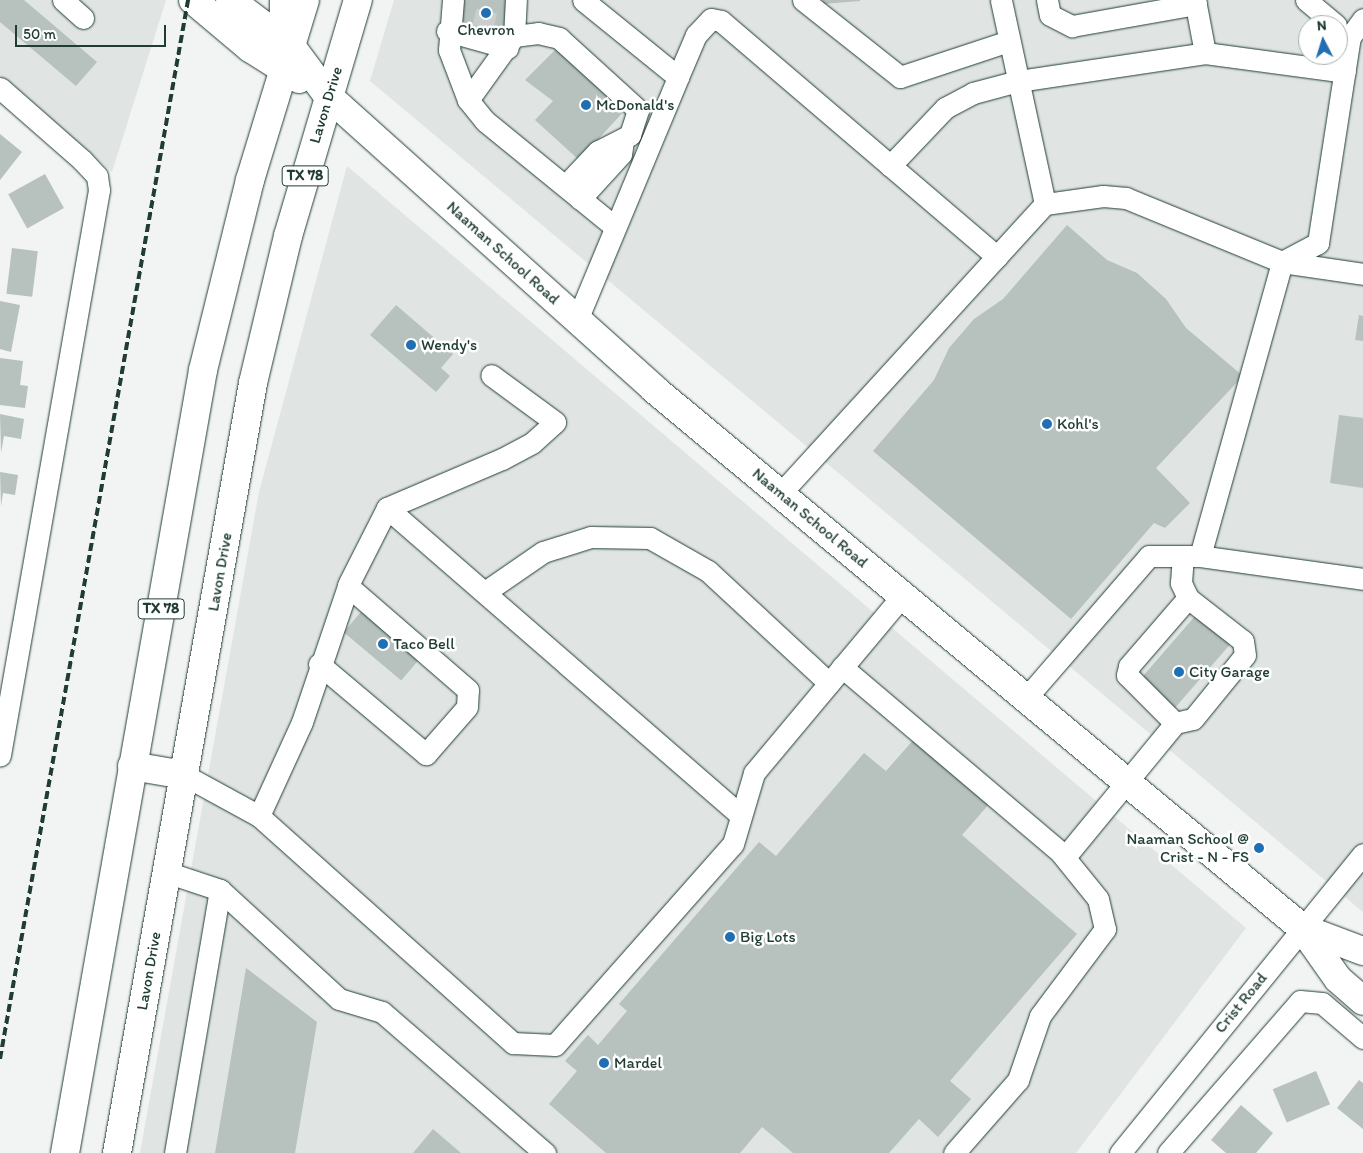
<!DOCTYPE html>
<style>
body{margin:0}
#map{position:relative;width:1363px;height:1153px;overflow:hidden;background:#f2f3f3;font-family:Itim,sans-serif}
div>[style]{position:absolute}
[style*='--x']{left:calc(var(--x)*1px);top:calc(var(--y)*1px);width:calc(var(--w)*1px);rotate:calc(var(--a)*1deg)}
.built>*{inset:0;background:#e0e4e3}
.building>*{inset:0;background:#b7c1bd;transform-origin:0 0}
.minor-tunnel>*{height:21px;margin-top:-10.5px;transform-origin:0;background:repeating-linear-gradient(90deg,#c8cfcd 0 21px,transparent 0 32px)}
.roads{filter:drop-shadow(0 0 1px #1f3d34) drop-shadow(0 0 1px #1f3d34)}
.minor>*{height:21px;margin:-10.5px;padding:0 10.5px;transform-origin:10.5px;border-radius:10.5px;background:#fff}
.major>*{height:28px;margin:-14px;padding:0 14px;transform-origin:14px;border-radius:14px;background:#fff}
.highway>*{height:28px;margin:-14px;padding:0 14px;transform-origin:14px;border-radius:14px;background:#fff}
.rail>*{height:4px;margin-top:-2px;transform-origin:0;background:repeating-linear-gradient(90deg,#1f3d34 0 8px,transparent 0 12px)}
.dots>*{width:14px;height:14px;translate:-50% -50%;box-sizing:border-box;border:2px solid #fff;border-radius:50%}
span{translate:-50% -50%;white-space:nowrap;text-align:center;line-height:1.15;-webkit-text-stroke:5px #fff;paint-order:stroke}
.shield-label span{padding:1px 4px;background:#fff;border:1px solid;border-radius:4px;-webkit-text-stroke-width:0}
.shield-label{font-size:15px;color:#1f3d34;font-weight:700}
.poi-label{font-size:16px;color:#1f3d34}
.left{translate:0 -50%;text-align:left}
.right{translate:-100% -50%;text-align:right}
.street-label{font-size:16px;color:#1f3d34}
.north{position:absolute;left:1298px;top:15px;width:50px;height:50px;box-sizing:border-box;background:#fff;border:1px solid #a5b1ae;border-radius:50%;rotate:355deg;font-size:14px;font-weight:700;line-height:20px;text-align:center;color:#1f3d34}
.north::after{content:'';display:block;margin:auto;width:18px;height:22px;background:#1f6fb2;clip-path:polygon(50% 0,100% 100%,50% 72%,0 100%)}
.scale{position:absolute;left:15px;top:25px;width:151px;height:22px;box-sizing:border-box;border:2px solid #1f3d34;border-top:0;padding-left:6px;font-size:15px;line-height:18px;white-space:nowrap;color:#1f3d34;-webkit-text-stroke:4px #fff;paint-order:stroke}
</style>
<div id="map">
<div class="built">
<div style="clip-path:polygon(0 0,166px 0,112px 172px,0 76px)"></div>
<div style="clip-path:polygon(evenodd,394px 0,1363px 0,1363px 912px,370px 81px,394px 0,1308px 25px,1338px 25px,1338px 55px,1308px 55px,1308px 25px)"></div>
<div style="clip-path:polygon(347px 166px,1246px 928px,1076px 1153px,140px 1153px,259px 492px)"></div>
</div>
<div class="building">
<div style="clip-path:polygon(0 0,24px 0,97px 62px,76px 86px,0 22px)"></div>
<div style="clip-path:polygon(464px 0,507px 0,504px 37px,458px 25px)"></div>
<div style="clip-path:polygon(823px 0,860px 0,860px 1px,823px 4px)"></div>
<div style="clip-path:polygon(556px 49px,627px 108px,579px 160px,535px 120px,553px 101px,525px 80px)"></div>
<div style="clip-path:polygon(0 134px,22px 152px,0 180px)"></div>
<div style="left:45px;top:174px;width:39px;height:42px;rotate:61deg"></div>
<div style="clip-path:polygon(1067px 225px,1107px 260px,1137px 273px,1166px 299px,1186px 328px,1243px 376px,1156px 468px,1190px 503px,1165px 528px,1154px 523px,1071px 619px,873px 451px,934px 380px,949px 348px,974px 319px,1003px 299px)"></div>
<div style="left:12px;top:248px;width:26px;height:46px;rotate:7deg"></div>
<div style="clip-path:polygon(0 301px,20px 305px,11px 352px,0 349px)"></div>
<div style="clip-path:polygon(396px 305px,453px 354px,441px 368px,450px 376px,436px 392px,370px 335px)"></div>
<div style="clip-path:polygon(1359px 315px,1363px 316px,1363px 341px,1355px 340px)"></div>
<div style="clip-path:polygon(0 358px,23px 361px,20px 385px,28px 386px,25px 408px,0 405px)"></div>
<div style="clip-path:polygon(0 414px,24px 419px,21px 439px,4px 436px,1px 453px)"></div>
<div style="clip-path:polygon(1339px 415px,1363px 418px,1363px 488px,1330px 483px)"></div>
<div style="clip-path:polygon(0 472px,18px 475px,15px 495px,3px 493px,1px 506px)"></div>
<div style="left:365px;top:607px;width:75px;height:33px;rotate:40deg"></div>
<div style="left:1196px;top:615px;width:45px;height:85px;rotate:41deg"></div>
<div style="clip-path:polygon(915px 738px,990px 803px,962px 835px,1077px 934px,950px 1081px,971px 1099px,938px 1137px,919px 1119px,889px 1153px,793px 1153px,762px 1127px,740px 1153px,606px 1153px,549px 1104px,577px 1071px,565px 1061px,588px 1035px,598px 1045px,627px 1011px,619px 1004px,759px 842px,776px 856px,864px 753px,886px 771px)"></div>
<div style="clip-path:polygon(246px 968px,317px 1022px,295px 1153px,215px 1153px)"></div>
<div style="left:1316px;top:1071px;width:36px;height:47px;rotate:67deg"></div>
<div style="clip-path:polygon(1359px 1080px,1363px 1083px,1363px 1129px,1337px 1108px)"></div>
<div style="clip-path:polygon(1241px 1105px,1273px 1133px,1256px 1153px,1226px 1153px,1211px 1140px)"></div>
<div style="clip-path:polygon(433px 1129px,461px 1153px,413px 1153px)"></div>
</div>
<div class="minor-tunnel">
<div style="--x:482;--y:31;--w:32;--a:-77"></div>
</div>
<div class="roads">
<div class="minor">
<div style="--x:63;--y:0;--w:27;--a:42"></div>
<div style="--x:453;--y:0;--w:50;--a:94.6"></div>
<div style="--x:449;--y:50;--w:53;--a:69.2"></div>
<div style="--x:468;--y:100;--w:27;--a:51"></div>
<div style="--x:485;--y:121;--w:168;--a:39.2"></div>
<div style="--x:803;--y:0;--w:124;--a:38.4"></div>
<div style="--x:900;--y:77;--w:115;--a:-18.3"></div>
<div style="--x:1047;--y:0;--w:15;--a:79"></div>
<div style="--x:1050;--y:15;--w:25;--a:27"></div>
<div style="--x:1072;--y:26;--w:126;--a:-10.1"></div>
<div style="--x:1195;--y:0;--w:54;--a:79.3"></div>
<div style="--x:1205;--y:53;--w:141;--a:7.7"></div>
<div style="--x:1306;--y:0;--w:39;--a:40"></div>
<div style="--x:447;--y:31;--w:63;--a:15.6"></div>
<div style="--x:514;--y:36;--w:24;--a:-7"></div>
<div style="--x:538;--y:33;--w:22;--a:13"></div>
<div style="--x:559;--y:38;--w:107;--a:42.3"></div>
<div style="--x:638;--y:110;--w:26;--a:108"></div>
<div style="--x:630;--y:135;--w:36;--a:153"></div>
<div style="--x:598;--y:151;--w:48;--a:133.3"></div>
<div style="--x:678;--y:77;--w:46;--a:-66.8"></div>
<div style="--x:696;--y:35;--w:22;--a:-47"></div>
<div style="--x:711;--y:19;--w:10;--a:11"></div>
<div style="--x:721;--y:21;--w:363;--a:40.5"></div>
<div style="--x:0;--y:88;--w:109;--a:41.3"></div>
<div style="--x:82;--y:160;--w:22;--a:47"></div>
<div style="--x:97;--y:176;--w:14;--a:82"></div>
<div style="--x:99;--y:190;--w:574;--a:99.94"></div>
<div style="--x:468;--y:100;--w:79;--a:-54.3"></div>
<div style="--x:514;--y:36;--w:36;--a:-87"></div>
<div style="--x:890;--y:166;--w:80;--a:-46.5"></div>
<div style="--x:945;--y:108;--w:32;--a:-28"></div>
<div style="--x:973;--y:93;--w:47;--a:-14.9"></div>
<div style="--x:1018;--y:81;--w:189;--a:-8.5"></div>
<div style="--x:580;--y:199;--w:61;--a:-47.7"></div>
<div style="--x:621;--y:154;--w:13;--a:-81"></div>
<div style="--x:1282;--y:262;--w:41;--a:-27.8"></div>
<div style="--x:1318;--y:243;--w:208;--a:-81.2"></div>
<div style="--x:1350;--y:37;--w:22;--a:-54"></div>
<div style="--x:1282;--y:262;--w:82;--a:8.4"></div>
<div style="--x:577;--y:320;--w:263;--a:-67.4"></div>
<div style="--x:678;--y:77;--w:122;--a:-141"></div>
<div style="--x:780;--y:494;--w:393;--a:-47.6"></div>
<div style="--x:1045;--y:204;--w:209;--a:-102.2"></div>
<div style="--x:387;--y:508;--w:469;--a:41"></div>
<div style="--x:1200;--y:556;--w:165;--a:8"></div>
<div style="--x:485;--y:592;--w:70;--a:-34.6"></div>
<div style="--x:543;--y:552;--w:50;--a:-17.4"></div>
<div style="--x:591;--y:537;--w:59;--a:1"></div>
<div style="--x:650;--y:538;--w:67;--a:29.6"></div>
<div style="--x:708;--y:571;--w:165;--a:42.8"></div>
<div style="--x:319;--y:664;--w:140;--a:40.1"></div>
<div style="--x:426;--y:754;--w:62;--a:-48.9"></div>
<div style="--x:467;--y:707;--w:17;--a:-87"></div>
<div style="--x:468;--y:690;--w:159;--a:-139.1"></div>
<div style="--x:842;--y:667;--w:286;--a:40.3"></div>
<div style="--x:1060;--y:852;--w:60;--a:51"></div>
<div style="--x:1098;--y:899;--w:31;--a:77"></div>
<div style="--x:1105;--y:929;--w:109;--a:126.8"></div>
<div style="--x:1040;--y:1016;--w:68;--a:109"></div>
<div style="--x:1018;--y:1080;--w:97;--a:131.2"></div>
<div style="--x:1026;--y:698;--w:188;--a:-49.1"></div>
<div style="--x:1149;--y:556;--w:51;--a:0"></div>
<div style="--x:1200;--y:556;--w:305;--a:-74.4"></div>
<div style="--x:1282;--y:262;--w:169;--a:-157.7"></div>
<div style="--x:1126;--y:198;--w:23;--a:-175"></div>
<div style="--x:1103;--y:196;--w:59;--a:172.1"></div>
<div style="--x:1175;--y:723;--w:18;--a:-13"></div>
<div style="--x:1193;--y:719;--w:82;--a:-50.9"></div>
<div style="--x:1245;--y:655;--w:14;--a:-98"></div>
<div style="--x:1243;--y:641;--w:70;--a:-142"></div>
<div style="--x:184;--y:775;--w:85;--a:28.7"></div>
<div style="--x:259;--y:816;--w:103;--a:-65.4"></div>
<div style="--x:302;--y:722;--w:147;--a:-71.3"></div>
<div style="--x:349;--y:583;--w:84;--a:-63.1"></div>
<div style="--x:387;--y:508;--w:125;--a:-23.1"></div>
<div style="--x:502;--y:459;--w:34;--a:-28"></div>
<div style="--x:532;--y:443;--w:31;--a:-42"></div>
<div style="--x:555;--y:422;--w:79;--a:-143.7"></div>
<div style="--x:259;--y:816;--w:341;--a:41.8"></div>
<div style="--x:513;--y:1043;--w:42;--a:2.7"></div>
<div style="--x:555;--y:1045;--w:268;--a:-48.5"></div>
<div style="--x:733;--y:844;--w:74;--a:-73.5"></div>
<div style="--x:754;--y:773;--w:231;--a:-50.1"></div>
<div style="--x:1065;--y:857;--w:173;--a:-50.6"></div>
<div style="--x:1175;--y:723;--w:68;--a:-135"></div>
<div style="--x:1127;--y:675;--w:9;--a:-77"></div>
<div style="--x:1129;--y:666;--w:90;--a:-49.1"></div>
<div style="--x:1188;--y:598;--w:17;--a:-115"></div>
<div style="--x:1181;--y:583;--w:27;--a:-86"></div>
<div style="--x:166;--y:872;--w:57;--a:18.4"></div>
<div style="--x:220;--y:890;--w:161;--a:42.5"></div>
<div style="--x:339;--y:999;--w:45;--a:16.8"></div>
<div style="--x:382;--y:1012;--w:216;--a:40.9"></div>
<div style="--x:175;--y:1153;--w:267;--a:-80.3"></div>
<div style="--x:1120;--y:1153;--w:385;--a:-50.9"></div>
<div style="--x:1168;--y:1153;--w:201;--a:-49"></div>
<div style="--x:1300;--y:1001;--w:22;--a:5"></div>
<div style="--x:1322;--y:1003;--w:54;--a:40.5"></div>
</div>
<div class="major">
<div style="--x:193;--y:0;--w:75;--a:40.1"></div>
<div style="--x:250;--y:48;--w:58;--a:32.3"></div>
<div style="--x:230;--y:0;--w:76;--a:37"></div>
<div style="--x:291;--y:46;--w:62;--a:53.5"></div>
<div style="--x:328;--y:96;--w:438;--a:41.9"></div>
<div style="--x:654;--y:389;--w:843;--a:39.75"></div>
<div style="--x:1302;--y:928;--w:62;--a:54.8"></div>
<div style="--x:1338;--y:979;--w:33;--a:41"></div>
<div style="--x:132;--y:766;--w:53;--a:9.8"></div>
<div style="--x:1302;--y:928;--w:65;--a:20.7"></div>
<div style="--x:65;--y:1153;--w:795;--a:-80"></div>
<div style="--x:203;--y:370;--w:196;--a:-76.1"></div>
<div style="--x:250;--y:180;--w:188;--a:-73"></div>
<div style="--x:117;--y:1153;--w:782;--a:-79.98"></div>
<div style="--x:253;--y:383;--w:151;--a:-76.6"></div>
<div style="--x:288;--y:236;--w:246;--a:-73.5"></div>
</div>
<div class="highway">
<div style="--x:283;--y:70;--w:70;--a:-89.2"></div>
</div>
</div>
<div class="rail">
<div style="--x:0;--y:1059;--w:1076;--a:-79.93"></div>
</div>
<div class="dots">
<div style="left:486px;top:13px;background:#1f6fb2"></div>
<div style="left:586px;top:105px;background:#1f6fb2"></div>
<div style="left:411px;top:345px;background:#1f6fb2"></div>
<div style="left:1047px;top:424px;background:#1f6fb2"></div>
<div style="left:383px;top:644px;background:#1f6fb2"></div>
<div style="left:1179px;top:672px;background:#1f6fb2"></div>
<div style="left:1259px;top:848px;background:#1f6fb2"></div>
<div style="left:730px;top:937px;background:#1f6fb2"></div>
<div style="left:604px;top:1063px;background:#1f6fb2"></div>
</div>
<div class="shield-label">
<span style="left:305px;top:176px">TX 78</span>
<span style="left:161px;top:609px">TX 78</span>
</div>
<div class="poi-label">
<span style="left:486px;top:30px">Chevron</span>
<span class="left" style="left:596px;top:105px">McDonald's</span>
<span class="left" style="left:421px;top:345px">Wendy's</span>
<span class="left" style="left:1057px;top:424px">Kohl's</span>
<span class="left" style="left:393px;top:644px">Taco Bell</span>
<span class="left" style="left:1189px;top:672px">City Garage</span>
<span class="right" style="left:1249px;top:848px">Naaman School @<br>Crist - N - FS</span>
<span class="left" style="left:740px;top:937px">Big Lots</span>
<span class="left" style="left:614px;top:1063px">Mardel</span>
</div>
<div class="street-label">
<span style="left:326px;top:105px;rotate:-73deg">Lavon Drive</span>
<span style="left:503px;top:253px;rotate:42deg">Naaman School Road</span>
<span style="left:810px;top:518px;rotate:40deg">Naaman School Road</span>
<span style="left:220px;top:572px;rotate:-80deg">Lavon Drive</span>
<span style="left:149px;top:971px;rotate:-80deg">Lavon Drive</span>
<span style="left:1241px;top:1003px;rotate:-51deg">Crist Road</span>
</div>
<div class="north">N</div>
<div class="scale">50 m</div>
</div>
